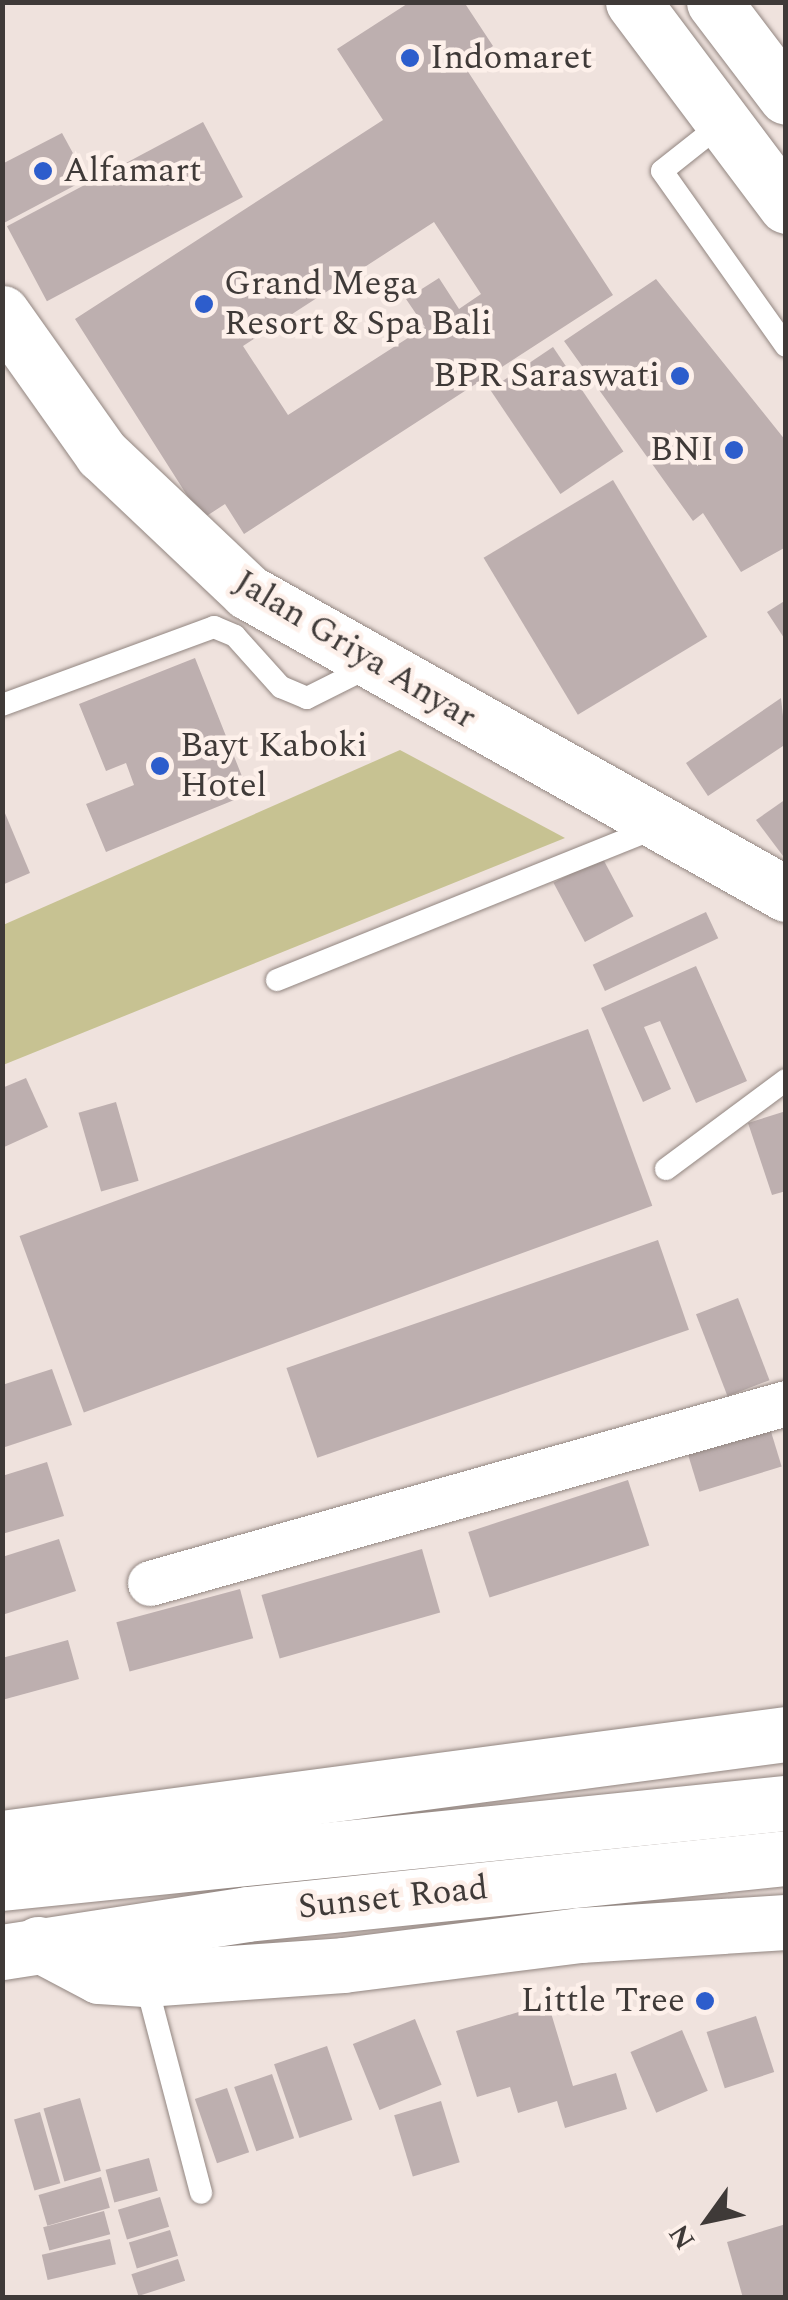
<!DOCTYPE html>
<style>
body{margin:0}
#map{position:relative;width:788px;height:2300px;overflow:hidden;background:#efe2dd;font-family:Spectral,serif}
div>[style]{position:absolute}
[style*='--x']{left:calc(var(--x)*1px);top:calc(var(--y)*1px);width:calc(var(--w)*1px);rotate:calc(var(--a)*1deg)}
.green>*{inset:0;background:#c7c292}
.building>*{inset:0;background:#bdafaf;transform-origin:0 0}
.roads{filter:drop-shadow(0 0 2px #928681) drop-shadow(0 0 2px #928681)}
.service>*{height:22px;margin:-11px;padding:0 11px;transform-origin:11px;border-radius:11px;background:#fff}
.minor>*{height:45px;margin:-22.5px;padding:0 22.5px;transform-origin:22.5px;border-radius:22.5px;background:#fff}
.tertiary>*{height:55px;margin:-27.5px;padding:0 27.5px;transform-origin:27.5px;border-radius:27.5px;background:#fff}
.trunk>*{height:55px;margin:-27.5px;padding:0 27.5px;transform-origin:27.5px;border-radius:27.5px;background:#fff}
.dots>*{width:28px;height:28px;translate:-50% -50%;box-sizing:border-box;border:5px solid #fdf0ea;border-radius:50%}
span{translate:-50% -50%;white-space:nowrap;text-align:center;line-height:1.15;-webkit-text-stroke:9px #fdf0ea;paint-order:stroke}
.poi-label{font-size:35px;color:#3f3a38}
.left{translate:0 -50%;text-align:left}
.right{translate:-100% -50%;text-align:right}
.street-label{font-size:35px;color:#3f3a38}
.frame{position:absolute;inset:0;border:5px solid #3f3a38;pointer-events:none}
.north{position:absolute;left:658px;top:2170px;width:100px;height:100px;-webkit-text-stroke:8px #fdf0ea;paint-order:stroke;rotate:237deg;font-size:28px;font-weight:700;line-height:40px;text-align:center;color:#3f3a38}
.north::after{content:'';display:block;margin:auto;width:35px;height:45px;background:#3f3a38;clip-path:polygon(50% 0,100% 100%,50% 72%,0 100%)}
</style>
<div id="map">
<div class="green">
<div style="clip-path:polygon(400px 750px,565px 838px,3px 1065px,3px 925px)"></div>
</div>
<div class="building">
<div style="clip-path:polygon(evenodd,410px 2px,464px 2px,493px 46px,465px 67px,613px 295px,244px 534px,225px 504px,202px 519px,75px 319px,383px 120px,337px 49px,410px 2px,434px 222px,481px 294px,459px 309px,439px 278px,406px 299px,425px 327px,288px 415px,243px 346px,434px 222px)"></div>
<div style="left:203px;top:122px;width:85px;height:222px;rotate:62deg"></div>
<div style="clip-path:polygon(62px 133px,87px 179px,2px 224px,2px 164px)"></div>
<div style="clip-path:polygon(656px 279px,786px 441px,786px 547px,741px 572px,703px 513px,693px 521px,564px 341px)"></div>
<div style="left:553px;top:347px;width:126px;height:76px;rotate:56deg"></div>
<div style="left:613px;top:480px;width:183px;height:151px;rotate:59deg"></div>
<div style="clip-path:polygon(786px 600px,786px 641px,767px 612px)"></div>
<div style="clip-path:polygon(195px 658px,249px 794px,106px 852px,86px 804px,134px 785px,126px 763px,106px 771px,79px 704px)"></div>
<div style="clip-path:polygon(781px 698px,786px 744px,708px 796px,686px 763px)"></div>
<div style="clip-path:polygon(786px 799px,786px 860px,756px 820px)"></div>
<div style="clip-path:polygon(2px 806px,30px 873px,2px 885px)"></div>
<div style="left:602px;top:857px;width:67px;height:55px;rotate:62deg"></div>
<div style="left:706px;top:912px;width:29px;height:125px;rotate:65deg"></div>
<div style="clip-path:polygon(696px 966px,747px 1081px,696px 1103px,660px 1021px,644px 1027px,671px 1089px,643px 1102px,601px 1008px)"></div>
<div style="left:588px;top:1029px;width:188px;height:605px;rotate:70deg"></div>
<div style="clip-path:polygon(26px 1078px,48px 1127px,2px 1148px,2px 1088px)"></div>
<div style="left:116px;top:1102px;width:82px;height:39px;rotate:74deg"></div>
<div style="clip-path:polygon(786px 1111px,786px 1191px,772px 1195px,748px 1123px)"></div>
<div style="left:658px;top:1240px;width:95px;height:393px;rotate:71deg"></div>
<div style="left:738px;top:1298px;width:88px;height:45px;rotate:69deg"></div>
<div style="clip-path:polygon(52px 1369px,72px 1425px,2px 1448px,2px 1385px)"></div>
<div style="left:765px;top:1412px;width:57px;height:86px;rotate:73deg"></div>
<div style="clip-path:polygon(47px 1462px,64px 1516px,2px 1534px,2px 1476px)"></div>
<div style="left:628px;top:1480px;width:69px;height:168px;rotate:72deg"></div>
<div style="clip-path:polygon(59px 1539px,76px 1591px,2px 1615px,2px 1557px)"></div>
<div style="left:422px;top:1549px;width:66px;height:167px;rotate:74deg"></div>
<div style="left:240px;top:1589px;width:51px;height:128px;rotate:75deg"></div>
<div style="clip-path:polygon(68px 1640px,79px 1679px,2px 1700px,2px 1658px)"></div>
<div style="clip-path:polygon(548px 2003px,573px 2086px,616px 2073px,627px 2109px,565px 2128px,557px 2101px,518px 2113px,510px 2087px,477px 2097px,456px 2031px)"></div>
<div style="left:756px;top:2016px;width:59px;height:52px;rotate:72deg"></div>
<div style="left:415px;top:2019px;width:71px;height:67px;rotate:68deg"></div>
<div style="left:682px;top:2030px;width:66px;height:56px;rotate:67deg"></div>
<div style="left:327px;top:2046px;width:78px;height:56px;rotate:71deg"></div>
<div style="left:272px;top:2074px;width:68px;height:40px;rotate:71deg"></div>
<div style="left:227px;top:2088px;width:68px;height:34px;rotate:71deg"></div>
<div style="left:80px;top:2098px;width:76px;height:38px;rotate:74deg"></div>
<div style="left:441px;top:2101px;width:64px;height:49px;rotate:73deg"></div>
<div style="left:40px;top:2112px;width:74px;height:27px;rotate:74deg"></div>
<div style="left:149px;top:2158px;width:34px;height:45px;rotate:75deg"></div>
<div style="left:101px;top:2177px;width:32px;height:65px;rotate:74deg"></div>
<div style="left:160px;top:2197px;width:31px;height:44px;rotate:73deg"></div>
<div style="left:104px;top:2211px;width:24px;height:63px;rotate:75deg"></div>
<div style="clip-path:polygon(786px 2224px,786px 2298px,743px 2298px,727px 2242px)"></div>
<div style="left:170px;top:2230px;width:27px;height:43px;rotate:73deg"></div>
<div style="left:110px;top:2239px;width:26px;height:70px;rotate:77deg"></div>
<div style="left:178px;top:2259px;width:23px;height:49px;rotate:72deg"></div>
</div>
<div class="roads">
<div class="service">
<div style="--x:725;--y:121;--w:80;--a:141.6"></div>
<div style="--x:662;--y:171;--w:214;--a:54.7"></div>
<div style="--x:2;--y:705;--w:226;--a:-20.2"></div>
<div style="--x:214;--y:627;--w:23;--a:23"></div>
<div style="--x:235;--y:636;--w:69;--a:48"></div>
<div style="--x:281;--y:687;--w:28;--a:23"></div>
<div style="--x:307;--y:698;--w:72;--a:-26.6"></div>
<div style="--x:277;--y:980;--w:411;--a:-21.9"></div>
<div style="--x:666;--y:1169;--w:149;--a:-36.6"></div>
<div style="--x:145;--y:1979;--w:221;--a:75.3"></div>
</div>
<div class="minor">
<div style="--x:150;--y:1583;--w:661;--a:-15.8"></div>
</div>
<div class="tertiary">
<div style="--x:2;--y:313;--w:173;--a:54.7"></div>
<div style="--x:102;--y:454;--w:201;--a:43.4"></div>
<div style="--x:248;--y:592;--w:617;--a:29.31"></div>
</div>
<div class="trunk">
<div style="--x:633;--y:2;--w:255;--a:53.1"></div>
<div style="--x:714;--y:2;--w:119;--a:52.8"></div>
<div style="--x:2;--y:1838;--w:791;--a:-7.56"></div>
<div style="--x:2;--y:1883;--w:788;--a:-5.83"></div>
<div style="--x:38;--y:1944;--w:69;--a:27.7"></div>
<div style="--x:99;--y:1976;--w:46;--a:3.7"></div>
<div style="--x:145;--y:1979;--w:198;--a:-4"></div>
<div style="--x:343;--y:1965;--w:239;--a:-7.2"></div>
<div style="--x:580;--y:1935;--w:206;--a:-3.6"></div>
<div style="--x:2;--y:1952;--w:248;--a:-8.8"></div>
<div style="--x:247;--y:1914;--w:542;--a:-5.93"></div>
</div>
</div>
<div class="dots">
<div style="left:410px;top:58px;background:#2d5dcc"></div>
<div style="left:43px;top:171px;background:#2d5dcc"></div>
<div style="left:204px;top:304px;background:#2d5dcc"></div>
<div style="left:680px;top:376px;background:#2d5dcc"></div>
<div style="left:734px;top:450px;background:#2d5dcc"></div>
<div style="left:160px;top:766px;background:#2d5dcc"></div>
<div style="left:705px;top:2001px;background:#2d5dcc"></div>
</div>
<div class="poi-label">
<span class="left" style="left:430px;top:58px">Indomaret</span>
<span class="left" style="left:63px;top:171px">Alfamart</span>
<span class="left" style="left:224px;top:304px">Grand Mega<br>Resort &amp; Spa Bali</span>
<span class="right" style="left:660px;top:376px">BPR Saraswati</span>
<span class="right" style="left:714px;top:450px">BNI</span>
<span class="left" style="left:180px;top:766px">Bayt Kaboki<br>Hotel</span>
<span class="right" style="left:685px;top:2001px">Little Tree</span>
</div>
<div class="street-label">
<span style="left:355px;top:650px;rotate:31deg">Jalan Griya Anyar</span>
<span style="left:393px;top:1898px;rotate:-6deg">Sunset Road</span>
</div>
<div class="frame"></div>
<div class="north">N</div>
</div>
